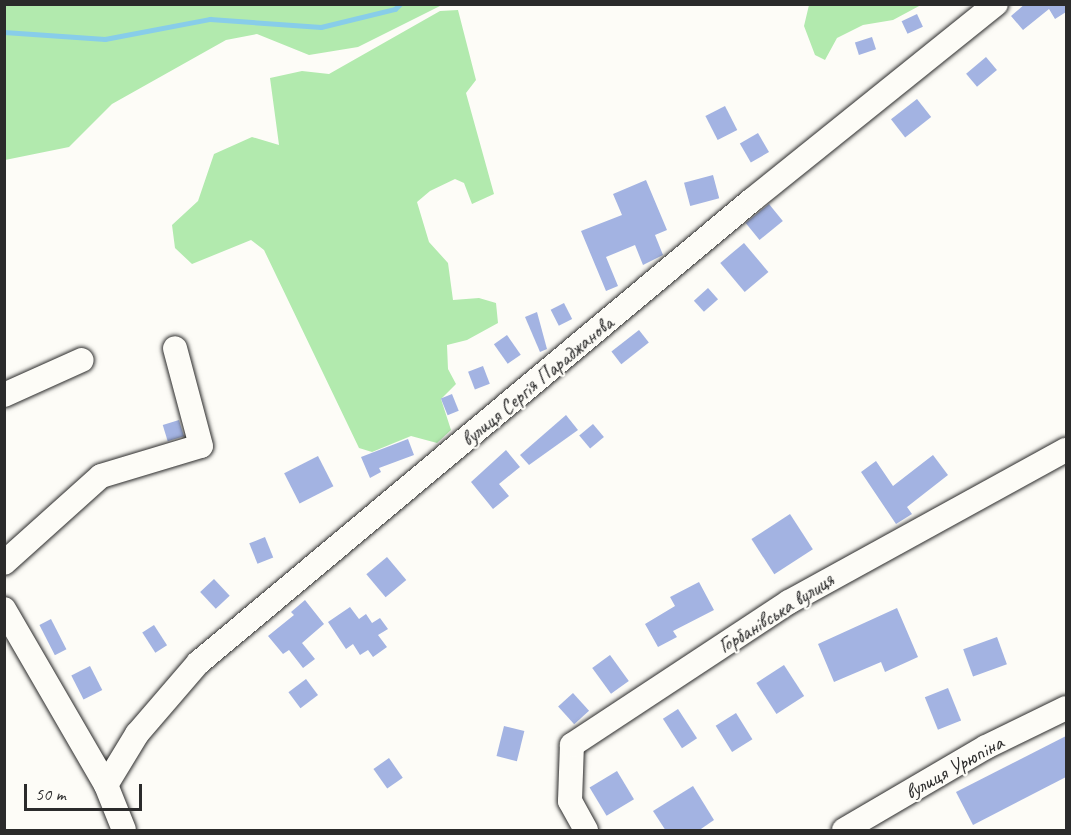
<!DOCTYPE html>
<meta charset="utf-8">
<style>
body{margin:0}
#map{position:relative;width:1071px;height:835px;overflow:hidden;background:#fdfcf7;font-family:Caveat,sans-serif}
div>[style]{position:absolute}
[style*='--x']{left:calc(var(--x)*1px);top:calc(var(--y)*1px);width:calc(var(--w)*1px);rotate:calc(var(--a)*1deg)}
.green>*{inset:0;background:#b2eaae}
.stream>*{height:4.5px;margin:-2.25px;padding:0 2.25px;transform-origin:2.25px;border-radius:2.25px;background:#88cde9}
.building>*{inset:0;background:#a3b3e2;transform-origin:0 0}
.roads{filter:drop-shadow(0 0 2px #2b2b2b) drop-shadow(0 0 2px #2b2b2b)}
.minor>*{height:24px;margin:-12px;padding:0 12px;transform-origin:12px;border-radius:12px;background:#fdfcf7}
span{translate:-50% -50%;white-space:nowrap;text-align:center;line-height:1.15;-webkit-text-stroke:4.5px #fdfcf7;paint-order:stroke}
.street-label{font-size:21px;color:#2b2b2b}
.frame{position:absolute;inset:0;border:6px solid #2b2b2b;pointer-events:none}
.scale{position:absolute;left:24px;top:784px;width:118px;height:27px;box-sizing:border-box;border:3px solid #2b2b2b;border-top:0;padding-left:8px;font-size:18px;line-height:21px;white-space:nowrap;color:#2b2b2b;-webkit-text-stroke:4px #fdfcf7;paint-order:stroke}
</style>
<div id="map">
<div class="green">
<div style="clip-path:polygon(4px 5px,5px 4px,442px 5px,358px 47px,309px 55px,257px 34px,226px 40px,112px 104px,69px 147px,5px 160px)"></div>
<div style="clip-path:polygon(809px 5px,809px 4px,921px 5px,893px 20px,863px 25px,837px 38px,825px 60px,815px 55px,804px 26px)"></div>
<div style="clip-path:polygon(458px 10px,476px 80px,466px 93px,494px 194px,472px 204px,464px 183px,455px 179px,430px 191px,417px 202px,429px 242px,448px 263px,453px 300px,479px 298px,496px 303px,498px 323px,467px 340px,447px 345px,448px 369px,456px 384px,441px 399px,451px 430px,437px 443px,411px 436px,372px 452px,359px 448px,264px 250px,251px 240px,192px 264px,175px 248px,172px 225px,198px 201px,214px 154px,252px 137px,279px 145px,270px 78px,302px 71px,329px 74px,440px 11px)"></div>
</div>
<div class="stream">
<div style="--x:4;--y:32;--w:101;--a:4"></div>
<div style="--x:105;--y:39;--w:107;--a:-10.8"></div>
<div style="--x:210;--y:19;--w:111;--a:4.1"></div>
<div style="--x:321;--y:27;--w:76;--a:-13.7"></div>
<div style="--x:395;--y:9;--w:7;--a:-45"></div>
</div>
<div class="building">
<div style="clip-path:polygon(1025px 4px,1066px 4px,1066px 12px,1055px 19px,1049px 9px,1023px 30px,1011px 16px)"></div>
<div style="left:917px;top:14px;width:14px;height:17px;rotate:65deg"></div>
<div style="left:872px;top:37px;width:13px;height:18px;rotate:72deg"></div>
<div style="left:986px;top:57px;width:17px;height:26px;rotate:50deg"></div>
<div style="left:917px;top:99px;width:23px;height:33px;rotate:52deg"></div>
<div style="left:725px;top:106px;width:27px;height:22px;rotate:63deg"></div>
<div style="left:758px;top:133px;width:22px;height:21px;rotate:60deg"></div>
<div style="left:713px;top:175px;width:24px;height:30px;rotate:75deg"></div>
<div style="clip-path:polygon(646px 180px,667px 230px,655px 235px,663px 255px,643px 265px,635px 245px,606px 257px,618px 286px,606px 291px,581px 231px,622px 215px,613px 194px)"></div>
<div style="left:769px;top:204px;width:22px;height:30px;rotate:51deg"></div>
<div style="left:744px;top:243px;width:38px;height:31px;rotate:50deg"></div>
<div style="left:708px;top:288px;width:15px;height:19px;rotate:48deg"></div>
<div style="left:564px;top:303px;width:18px;height:15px;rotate:63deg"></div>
<div style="clip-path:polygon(537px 312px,547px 349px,540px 352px,525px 317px)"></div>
<div style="left:639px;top:330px;width:16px;height:35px;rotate:52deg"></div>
<div style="left:507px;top:335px;width:24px;height:16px;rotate:55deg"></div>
<div style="left:483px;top:366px;width:19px;height:16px;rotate:69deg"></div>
<div style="left:452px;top:394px;width:18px;height:12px;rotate:68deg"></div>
<div style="clip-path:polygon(566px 415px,578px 430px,529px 465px,520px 455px)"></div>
<div style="left:179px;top:420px;width:17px;height:17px;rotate:73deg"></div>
<div style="left:593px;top:424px;width:17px;height:18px;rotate:50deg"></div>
<div style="clip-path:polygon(408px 439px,414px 455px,379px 468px,381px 472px,370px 478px,361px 457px)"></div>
<div style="clip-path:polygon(506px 450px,520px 467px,499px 484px,509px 496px,493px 509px,471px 482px)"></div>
<div style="clip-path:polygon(933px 455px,948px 475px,907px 507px,912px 514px,896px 524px,861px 472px,876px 461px,893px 486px)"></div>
<div style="left:318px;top:456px;width:34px;height:38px;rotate:63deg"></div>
<div style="left:790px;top:514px;width:42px;height:46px;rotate:57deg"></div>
<div style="left:265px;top:537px;width:22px;height:17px;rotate:68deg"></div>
<div style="left:387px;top:557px;width:30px;height:27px;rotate:50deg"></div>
<div style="left:214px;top:579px;width:23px;height:19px;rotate:47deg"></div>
<div style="clip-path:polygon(699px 582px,714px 610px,673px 631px,677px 637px,658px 647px,645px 624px,675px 606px,670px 597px)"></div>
<div style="clip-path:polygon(305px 600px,324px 624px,302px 643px,315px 659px,303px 668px,289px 650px,283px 654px,268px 636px,294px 615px,291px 612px)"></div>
<div style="clip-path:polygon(350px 607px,359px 619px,366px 614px,372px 623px,380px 618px,388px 629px,378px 635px,387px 647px,373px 657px,368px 650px,360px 655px,353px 644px,346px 649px,328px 622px)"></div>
<div style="clip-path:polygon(897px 608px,918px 657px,885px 672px,881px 662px,834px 682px,818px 644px)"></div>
<div style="left:51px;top:619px;width:34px;height:13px;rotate:63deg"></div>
<div style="left:154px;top:625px;width:24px;height:14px;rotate:57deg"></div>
<div style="left:997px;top:637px;width:29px;height:36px;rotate:70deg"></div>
<div style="left:610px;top:655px;width:32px;height:22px;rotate:54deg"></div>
<div style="left:784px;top:665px;width:37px;height:33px;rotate:57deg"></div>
<div style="left:90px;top:666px;width:27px;height:21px;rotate:63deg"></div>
<div style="left:306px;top:679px;width:20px;height:22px;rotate:53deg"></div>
<div style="left:948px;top:688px;width:35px;height:25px;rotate:68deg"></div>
<div style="left:573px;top:693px;width:24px;height:20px;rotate:48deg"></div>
<div style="left:678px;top:709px;width:35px;height:18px;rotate:57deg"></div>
<div style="left:736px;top:713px;width:31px;height:24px;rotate:58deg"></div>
<div style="left:504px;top:726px;width:21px;height:31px;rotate:14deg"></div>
<div style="clip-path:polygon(1066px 736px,1066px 777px,973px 825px,956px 792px)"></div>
<div style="left:389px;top:758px;width:24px;height:19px;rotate:55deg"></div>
<div style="left:617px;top:771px;width:33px;height:32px;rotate:59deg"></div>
<div style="clip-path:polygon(693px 786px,714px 820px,698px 831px,666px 831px,653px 811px)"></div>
</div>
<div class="roads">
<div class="minor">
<div style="--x:4;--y:395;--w:85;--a:-24.2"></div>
<div style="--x:4;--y:563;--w:130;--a:-41.9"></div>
<div style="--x:101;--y:476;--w:104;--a:-16.7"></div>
<div style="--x:201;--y:446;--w:101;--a:-104.9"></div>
<div style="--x:4;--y:609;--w:203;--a:59.9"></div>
<div style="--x:106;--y:785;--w:48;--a:68.2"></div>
<div style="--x:106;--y:785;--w:60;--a:-58.7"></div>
<div style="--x:137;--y:734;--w:94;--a:-49.3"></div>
<div style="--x:198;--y:663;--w:722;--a:-39.89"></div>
<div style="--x:752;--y:200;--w:313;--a:-38.8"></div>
<div style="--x:586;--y:830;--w:33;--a:-119"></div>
<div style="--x:570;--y:801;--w:56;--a:-88"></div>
<div style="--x:572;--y:745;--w:260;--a:-33.4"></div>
<div style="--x:789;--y:602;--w:316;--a:-28.8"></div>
<div style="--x:844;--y:830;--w:164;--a:-30.3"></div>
<div style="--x:986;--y:747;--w:89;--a:-26"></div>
</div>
</div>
<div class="street-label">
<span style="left:537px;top:381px;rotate:-40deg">вулиця Сергія Параджанова</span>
<span style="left:776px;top:613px;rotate:-32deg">Горбанівська вулиця</span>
<span style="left:954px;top:767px;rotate:-29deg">вулиця Урюпіна</span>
</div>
<div class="frame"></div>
<div class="scale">50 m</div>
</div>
